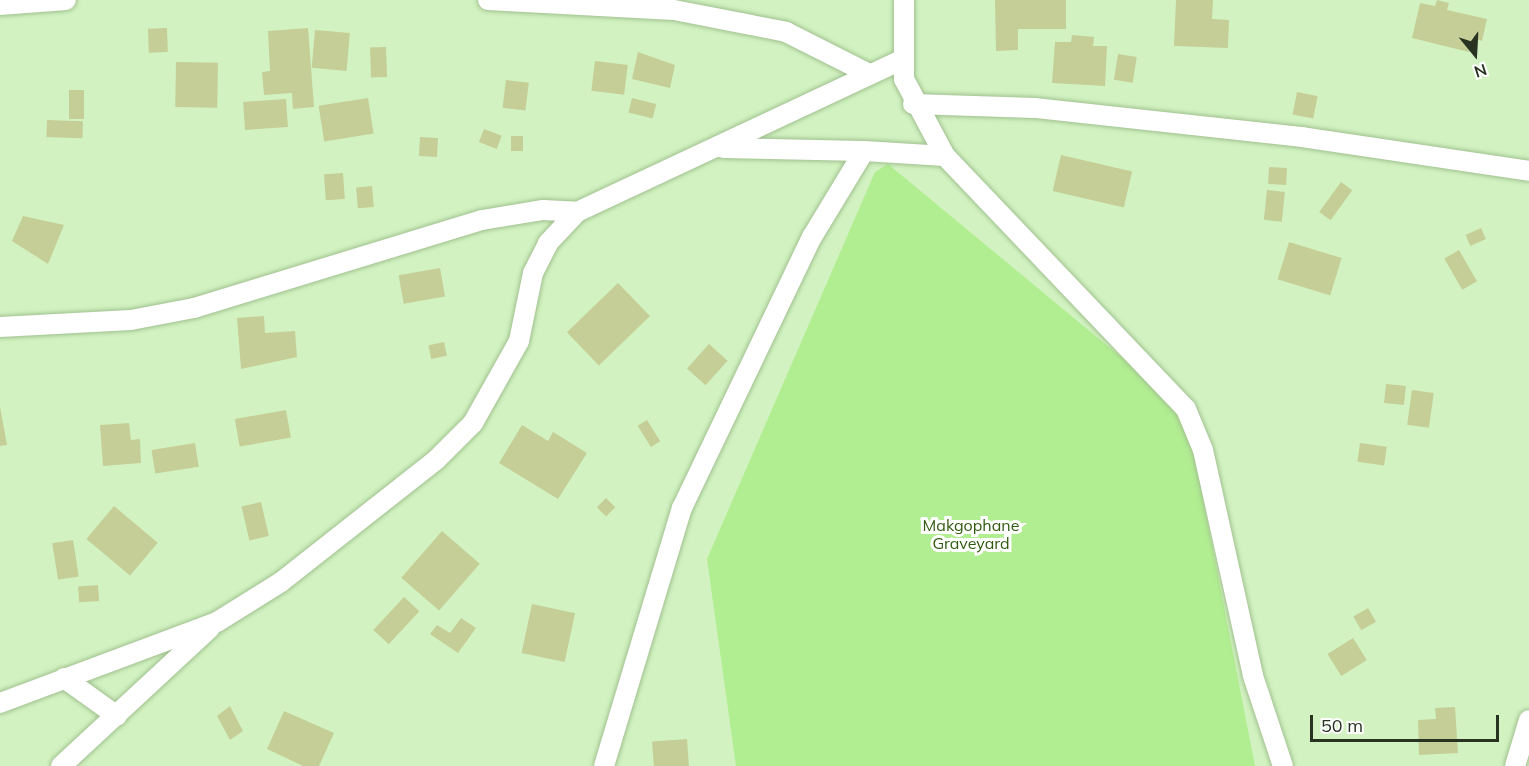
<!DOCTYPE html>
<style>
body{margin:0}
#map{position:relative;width:1529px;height:766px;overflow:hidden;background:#d2f3c1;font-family:Mulish,sans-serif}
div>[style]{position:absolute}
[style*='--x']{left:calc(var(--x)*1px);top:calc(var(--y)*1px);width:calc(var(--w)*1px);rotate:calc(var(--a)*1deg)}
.green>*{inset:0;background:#b1ed91}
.building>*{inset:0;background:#c5ce96;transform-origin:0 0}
.roads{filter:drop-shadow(0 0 2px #a1c090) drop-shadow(0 0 2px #a1c090)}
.street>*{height:20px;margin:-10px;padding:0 10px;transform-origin:10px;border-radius:10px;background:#fff}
span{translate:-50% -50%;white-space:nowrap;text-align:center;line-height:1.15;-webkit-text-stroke:6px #fff;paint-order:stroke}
.park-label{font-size:16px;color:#305a0f}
.north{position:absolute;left:1445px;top:24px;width:60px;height:60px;-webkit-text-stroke:4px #fff;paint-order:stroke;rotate:162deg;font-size:16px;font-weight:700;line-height:24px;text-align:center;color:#283421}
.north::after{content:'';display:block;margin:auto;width:21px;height:27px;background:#283421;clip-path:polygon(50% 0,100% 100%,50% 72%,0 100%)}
.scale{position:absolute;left:1310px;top:715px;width:189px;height:27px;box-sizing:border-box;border:3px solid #283421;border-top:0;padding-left:8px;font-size:18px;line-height:21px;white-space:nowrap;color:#283421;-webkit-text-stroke:4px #fff;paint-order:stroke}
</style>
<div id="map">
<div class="green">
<div style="clip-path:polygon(888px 164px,1186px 411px,1255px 766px,736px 766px,707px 559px,875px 172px)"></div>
</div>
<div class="building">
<div style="clip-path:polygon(995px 0,1066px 0,1066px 29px,1018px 29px,1018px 50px,996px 51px)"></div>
<div style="clip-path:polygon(1176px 0,1213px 0,1212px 19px,1229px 20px,1228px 48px,1174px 46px)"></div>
<div style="clip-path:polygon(1437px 0,1449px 3px,1447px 10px,1487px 19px,1482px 41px,1472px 38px,1469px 52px,1412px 38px,1420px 3px,1435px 6px)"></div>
<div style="left:167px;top:28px;width:24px;height:19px;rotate:88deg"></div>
<div style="clip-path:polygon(308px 28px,314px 107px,293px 109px,292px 93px,264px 95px,262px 72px,270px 71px,268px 31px)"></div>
<div style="left:315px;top:30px;width:35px;height:38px;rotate:5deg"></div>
<div style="clip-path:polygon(1072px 35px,1094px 37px,1093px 46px,1107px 46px,1105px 86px,1052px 83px,1055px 42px,1071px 42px)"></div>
<div style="left:386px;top:47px;width:30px;height:16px;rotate:88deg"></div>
<div style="clip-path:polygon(638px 52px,675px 65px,670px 88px,632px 79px)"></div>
<div style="left:1118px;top:54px;width:19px;height:26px;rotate:9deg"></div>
<div style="left:595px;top:61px;width:33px;height:30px;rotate:7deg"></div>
<div style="left:176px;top:62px;width:42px;height:45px;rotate:1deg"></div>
<div style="left:506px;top:80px;width:23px;height:28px;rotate:7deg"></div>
<div style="left:69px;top:90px;width:15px;height:29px"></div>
<div style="left:1297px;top:92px;width:21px;height:23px;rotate:11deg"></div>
<div style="left:368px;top:98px;width:36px;height:50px;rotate:81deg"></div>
<div style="left:632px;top:98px;width:25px;height:15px;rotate:14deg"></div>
<div style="left:286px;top:99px;width:28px;height:43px;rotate:86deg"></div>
<div style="left:47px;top:120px;width:36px;height:17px;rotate:2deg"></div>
<div style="left:484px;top:129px;width:19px;height:14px;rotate:21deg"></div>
<div style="left:511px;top:136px;width:12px;height:15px"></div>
<div style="left:420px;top:137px;width:18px;height:19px;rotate:3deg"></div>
<div style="left:1061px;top:155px;width:73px;height:37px;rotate:13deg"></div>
<div style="left:1269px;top:167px;width:18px;height:17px;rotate:3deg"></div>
<div style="left:343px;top:173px;width:26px;height:19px;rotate:86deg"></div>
<div style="left:1341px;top:182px;width:14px;height:37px;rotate:36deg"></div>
<div style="left:372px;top:186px;width:21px;height:16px;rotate:85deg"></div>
<div style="left:1267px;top:190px;width:18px;height:30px;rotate:6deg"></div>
<div style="clip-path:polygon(23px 216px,64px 225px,48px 264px,12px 241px)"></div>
<div style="left:1481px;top:228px;width:12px;height:17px;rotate:66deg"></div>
<div style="left:1289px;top:242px;width:55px;height:39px;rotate:17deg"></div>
<div style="left:1459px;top:250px;width:36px;height:17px;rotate:60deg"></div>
<div style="left:440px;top:268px;width:29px;height:42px;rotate:80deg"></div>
<div style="left:618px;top:283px;width:46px;height:71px;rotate:46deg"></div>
<div style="clip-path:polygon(264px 316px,265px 333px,295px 331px,297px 357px,241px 369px,237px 318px)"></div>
<div style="left:444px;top:342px;width:14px;height:16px;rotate:78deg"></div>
<div style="left:709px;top:344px;width:25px;height:33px;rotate:42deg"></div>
<div style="left:1386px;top:384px;width:20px;height:19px;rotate:6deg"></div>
<div style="left:1412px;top:390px;width:22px;height:35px;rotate:8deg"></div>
<div style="clip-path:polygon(0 407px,7px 445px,0 446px)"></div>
<div style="left:286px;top:410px;width:28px;height:52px;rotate:80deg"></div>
<div style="left:647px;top:420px;width:25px;height:11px;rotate:58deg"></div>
<div style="clip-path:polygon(129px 423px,131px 440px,140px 439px,141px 463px,103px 466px,100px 425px)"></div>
<div style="clip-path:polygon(522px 425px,548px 441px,553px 432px,587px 453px,558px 499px,499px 463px)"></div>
<div style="left:195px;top:443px;width:24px;height:44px;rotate:81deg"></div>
<div style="left:1360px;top:443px;width:27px;height:19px;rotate:8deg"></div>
<div style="left:606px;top:498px;width:13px;height:13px;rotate:45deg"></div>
<div style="left:261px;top:502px;width:35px;height:20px;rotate:77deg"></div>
<div style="left:114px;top:506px;width:57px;height:43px;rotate:40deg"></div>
<div style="left:442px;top:531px;width:50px;height:62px;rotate:41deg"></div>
<div style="left:73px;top:540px;width:37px;height:21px;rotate:81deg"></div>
<div style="left:98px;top:585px;width:16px;height:20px;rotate:86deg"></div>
<div style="left:404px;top:597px;width:21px;height:45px;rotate:43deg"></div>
<div style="left:532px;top:604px;width:44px;height:50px;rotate:12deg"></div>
<div style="left:1368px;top:608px;width:16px;height:17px;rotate:60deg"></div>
<div style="clip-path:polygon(461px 618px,476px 628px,458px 653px,430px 634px,437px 625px,450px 633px)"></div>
<div style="left:1353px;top:638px;width:26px;height:30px;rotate:58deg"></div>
<div style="clip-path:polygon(230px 706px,243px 731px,230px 740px,217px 716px)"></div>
<div style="clip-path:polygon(1455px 707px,1458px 753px,1419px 755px,1418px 720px,1436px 719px,1435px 708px)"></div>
<div style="clip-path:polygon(284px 711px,334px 733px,319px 766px,303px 766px,267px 749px)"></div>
<div style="left:687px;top:739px;width:27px;height:35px;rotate:86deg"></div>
</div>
<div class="roads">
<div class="street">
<div style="--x:488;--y:0;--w:186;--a:3.1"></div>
<div style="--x:674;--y:10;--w:78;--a:11"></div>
<div style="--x:751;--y:25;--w:36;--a:11"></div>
<div style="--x:786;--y:32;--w:93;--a:26.8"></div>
<div style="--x:904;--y:0;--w:79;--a:90"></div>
<div style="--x:904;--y:79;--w:87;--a:62"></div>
<div style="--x:945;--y:156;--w:349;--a:46.4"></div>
<div style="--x:1186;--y:409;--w:44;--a:67.5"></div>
<div style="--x:1203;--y:450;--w:231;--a:77.5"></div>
<div style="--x:1253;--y:676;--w:95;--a:71.6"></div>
<div style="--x:0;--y:5;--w:66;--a:-4.3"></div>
<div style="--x:913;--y:104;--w:122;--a:1.9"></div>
<div style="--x:1035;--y:108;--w:269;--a:6.2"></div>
<div style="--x:1302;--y:137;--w:230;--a:8.5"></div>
<div style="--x:723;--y:148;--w:141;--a:1.2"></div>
<div style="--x:0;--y:327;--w:131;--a:-3.1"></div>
<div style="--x:131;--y:320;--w:64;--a:-10.8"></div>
<div style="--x:194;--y:308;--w:301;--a:-17"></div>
<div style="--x:482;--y:220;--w:62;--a:-9.3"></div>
<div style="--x:543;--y:210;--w:34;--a:3"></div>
<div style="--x:64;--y:678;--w:65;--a:35.6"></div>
<div style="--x:0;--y:703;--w:232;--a:-20.5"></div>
<div style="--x:217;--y:622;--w:75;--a:-32"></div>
<div style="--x:281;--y:582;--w:197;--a:-38.2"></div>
<div style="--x:436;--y:460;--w:52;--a:-45"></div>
<div style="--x:473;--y:423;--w:94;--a:-60.7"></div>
<div style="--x:519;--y:341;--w:69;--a:-78.4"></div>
<div style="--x:533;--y:273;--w:34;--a:-63"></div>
<div style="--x:548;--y:243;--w:42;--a:-46.9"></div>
<div style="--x:577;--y:212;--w:360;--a:-25.1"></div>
<div style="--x:61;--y:766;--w:203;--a:-42.8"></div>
<div style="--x:604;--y:766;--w:270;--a:-73.2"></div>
<div style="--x:682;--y:508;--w:301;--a:-64.4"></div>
<div style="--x:812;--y:237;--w:100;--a:-58.8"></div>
<div style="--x:864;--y:151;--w:81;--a:3.5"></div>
<div style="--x:1515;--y:766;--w:48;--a:-73.1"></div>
</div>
</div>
<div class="park-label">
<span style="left:971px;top:534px">Makgophane<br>Graveyard</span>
</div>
<div class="north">N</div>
<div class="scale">50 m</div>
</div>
